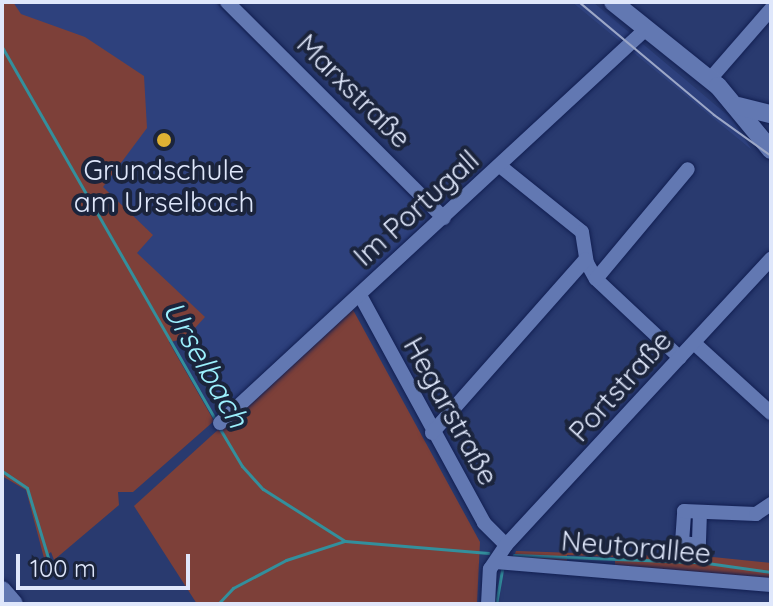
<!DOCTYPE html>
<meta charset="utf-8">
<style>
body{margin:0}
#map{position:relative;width:773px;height:606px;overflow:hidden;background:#293a6f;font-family:Quicksand,sans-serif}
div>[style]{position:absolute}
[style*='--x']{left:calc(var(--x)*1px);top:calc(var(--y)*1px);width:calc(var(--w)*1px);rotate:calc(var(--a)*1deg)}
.built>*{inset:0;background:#2e417d}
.green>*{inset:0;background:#7d4039}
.stream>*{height:3px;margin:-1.5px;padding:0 1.5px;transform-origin:1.5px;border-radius:1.5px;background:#338f9c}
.roads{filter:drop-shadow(0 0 2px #121f52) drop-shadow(0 0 2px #121f52)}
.minor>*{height:14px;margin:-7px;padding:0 7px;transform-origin:7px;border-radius:7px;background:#6278b2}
.tertiary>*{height:18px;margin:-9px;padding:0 9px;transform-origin:9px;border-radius:9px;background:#6278b2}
.tram>*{height:2px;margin:-1px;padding:0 1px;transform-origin:1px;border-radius:1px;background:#9ca7c7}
.dots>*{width:22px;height:22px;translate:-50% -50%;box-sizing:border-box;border:4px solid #1b243c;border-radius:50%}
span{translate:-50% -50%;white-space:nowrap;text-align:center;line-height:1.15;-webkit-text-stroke:8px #1b243c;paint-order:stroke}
.street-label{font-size:28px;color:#dfe7fb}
.poi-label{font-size:28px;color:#dfe7fb}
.water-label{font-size:30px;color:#9cf0fd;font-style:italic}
.frame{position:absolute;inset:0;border:4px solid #dfe7fb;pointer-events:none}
.scale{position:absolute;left:16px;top:554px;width:174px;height:36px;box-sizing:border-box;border:4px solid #dfe7fb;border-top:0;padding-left:10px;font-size:24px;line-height:28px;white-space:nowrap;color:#dfe7fb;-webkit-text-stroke:6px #1b243c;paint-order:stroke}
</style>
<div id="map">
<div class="built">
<div style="clip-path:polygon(2px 2px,215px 2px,424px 211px,425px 222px,228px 411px,132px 253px)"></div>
<div style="clip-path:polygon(572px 2px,593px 2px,731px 118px,752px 150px)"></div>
</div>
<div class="green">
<div style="clip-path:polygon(2px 2px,13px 2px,21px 14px,85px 37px,144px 76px,147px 128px,103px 187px,153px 235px,137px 253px,205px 317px,185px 339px,169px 342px,214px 421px,133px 492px,118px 492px,119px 505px,54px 560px,51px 552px,44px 558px,26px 490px,2px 476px)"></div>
<div style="clip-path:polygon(352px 308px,480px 542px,477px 604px,197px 604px,134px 506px)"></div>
<div style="clip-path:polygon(516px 551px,669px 556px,670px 551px,703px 551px,703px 556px,771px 563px,771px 580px,615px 566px,615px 557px,567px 555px,567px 563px,513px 559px)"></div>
</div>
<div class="stream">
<div style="--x:2;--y:47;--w:432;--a:60.2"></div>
<div style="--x:220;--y:429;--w:43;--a:59.3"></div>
<div style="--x:242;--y:466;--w:31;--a:48"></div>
<div style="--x:263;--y:489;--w:97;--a:32.4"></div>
<div style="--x:345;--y:541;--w:144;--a:4.8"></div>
<div style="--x:2;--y:471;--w:30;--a:34"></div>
<div style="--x:27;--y:488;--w:79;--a:73.2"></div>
<div style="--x:514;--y:555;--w:186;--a:2.2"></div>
<div style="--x:700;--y:562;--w:72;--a:8"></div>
<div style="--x:218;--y:604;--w:22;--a:-47"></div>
<div style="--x:233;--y:588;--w:60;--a:-27.8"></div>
<div style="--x:286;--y:560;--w:62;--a:-17.9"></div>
<div style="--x:496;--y:604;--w:36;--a:-80"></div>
</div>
<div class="roads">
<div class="minor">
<div style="--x:227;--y:2;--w:306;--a:44.9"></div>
<div style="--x:710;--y:79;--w:93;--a:-48.9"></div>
<div style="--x:500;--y:166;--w:105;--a:38.8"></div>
<div style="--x:582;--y:232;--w:31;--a:81"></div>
<div style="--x:587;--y:263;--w:18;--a:61"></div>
<div style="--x:596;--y:279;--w:115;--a:43.2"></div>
<div style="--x:596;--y:279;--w:143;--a:-50.1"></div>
<div style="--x:361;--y:297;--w:257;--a:61.4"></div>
<div style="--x:484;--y:523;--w:31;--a:45"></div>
<div style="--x:694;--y:343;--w:104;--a:42.3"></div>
<div style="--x:220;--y:423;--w:580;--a:-42.77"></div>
<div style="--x:432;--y:433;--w:232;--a:-48.5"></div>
<div style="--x:700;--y:512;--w:33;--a:92"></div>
<div style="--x:699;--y:545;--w:17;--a:-173"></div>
<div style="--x:682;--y:543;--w:32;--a:-86"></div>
<div style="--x:684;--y:511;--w:72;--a:2.4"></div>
<div style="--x:756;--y:514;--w:18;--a:-34"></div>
<div style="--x:496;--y:562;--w:276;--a:4.8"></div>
<div style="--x:488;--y:604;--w:35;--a:-87"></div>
<div style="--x:490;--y:569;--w:29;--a:-56"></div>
<div style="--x:506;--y:545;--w:390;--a:-47.2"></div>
</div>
<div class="tertiary">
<div style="--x:613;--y:2;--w:134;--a:38.7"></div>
<div style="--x:718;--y:86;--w:83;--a:50.4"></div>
<div style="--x:738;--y:106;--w:34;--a:14"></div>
<div style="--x:2;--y:590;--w:18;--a:49"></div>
</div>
</div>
<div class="tram">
<div style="--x:579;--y:2;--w:176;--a:39.9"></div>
<div style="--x:714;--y:115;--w:70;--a:35.7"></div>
</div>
<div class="dots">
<div style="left:164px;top:140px;background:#deb133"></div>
</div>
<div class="street-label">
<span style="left:354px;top:91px;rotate:45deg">Marxstraße</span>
<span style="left:416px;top:208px;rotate:-42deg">Im Portugall</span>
<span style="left:620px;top:386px;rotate:-48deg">Portstraße</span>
<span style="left:451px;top:411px;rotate:61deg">Hegarstraße</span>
<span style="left:636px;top:547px;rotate:5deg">Neutorallee</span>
</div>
<div class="poi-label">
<span style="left:164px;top:186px">Grundschule<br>am Urselbach</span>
</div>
<div class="water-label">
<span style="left:206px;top:364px;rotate:60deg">Urselbach</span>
</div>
<div class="frame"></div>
<div class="scale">100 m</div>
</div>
